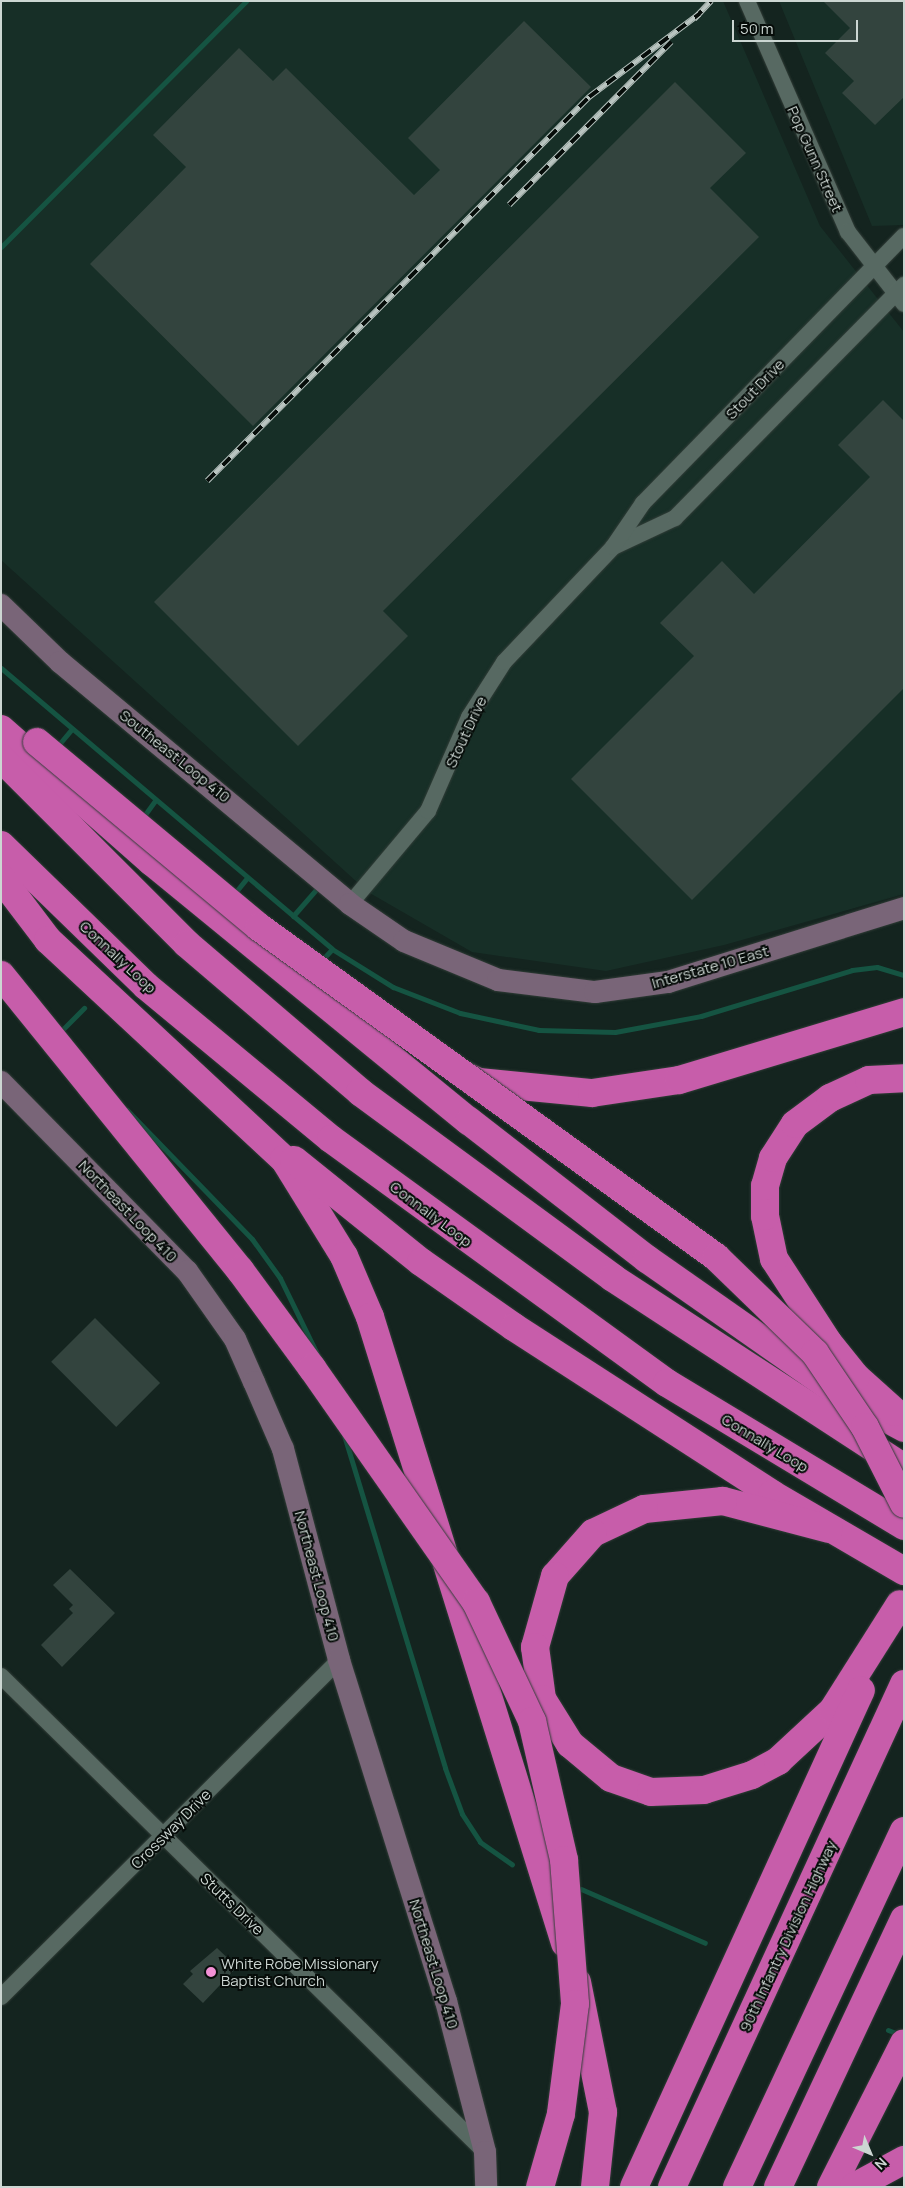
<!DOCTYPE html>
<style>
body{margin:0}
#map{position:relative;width:905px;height:2188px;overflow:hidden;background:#14241f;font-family:Manrope,sans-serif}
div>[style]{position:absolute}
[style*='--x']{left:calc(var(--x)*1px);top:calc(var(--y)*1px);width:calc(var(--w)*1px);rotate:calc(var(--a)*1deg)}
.built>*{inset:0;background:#172f27}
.stream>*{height:5px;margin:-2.5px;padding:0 2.5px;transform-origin:2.5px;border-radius:2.5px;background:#155442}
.building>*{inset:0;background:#33443e;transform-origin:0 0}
.roads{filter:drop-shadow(0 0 1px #323d38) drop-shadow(0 0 1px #323d38)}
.minor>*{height:16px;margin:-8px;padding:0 8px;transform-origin:8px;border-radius:8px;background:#576962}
.secondary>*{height:22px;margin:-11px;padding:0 11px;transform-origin:11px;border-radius:11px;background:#796578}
.motorway>*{height:28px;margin:-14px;padding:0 14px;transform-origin:14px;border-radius:14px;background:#c75daa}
.rail>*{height:5.5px;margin-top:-2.75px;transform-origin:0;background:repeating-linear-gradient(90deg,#060c09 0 11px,#b9c4c0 0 22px);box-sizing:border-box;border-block:1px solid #b9c4c0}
.bridges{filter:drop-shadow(0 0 1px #323d38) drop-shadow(0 0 1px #323d38)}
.motorway-bridge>*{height:28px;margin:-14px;padding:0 14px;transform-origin:14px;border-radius:14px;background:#c75daa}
.dots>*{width:14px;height:14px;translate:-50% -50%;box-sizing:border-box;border:2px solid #060c09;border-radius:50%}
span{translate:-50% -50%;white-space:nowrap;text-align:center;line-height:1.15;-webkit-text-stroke:4px #060c09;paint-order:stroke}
.street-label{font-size:15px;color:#ccd6d2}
.poi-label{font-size:15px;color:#ccd6d2}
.left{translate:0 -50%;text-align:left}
.frame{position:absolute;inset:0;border:2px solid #ccd6d2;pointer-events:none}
.north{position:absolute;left:845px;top:2128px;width:50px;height:50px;-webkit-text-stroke:4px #060c09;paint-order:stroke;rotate:135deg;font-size:14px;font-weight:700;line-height:20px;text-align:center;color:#ccd6d2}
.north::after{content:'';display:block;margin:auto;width:18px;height:22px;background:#ccd6d2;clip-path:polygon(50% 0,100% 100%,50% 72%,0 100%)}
.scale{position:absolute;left:732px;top:20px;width:126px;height:22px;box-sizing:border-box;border:2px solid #ccd6d2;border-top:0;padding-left:6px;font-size:15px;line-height:18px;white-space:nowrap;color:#ccd6d2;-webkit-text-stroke:4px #060c09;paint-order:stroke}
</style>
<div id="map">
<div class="built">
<div style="clip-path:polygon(1px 1px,723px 1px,820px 226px,904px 332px,904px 894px,724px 945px,606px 971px,472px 952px,368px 892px,1px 560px)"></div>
<div style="clip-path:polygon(779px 1px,904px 1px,904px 225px,872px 226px)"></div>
</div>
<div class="stream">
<div style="--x:1;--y:247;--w:347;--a:-45.1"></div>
<div style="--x:1;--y:668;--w:434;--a:40.3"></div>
<div style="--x:332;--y:949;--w:72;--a:31.9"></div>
<div style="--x:393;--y:987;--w:72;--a:21.2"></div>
<div style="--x:460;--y:1013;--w:81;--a:12.1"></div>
<div style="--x:539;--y:1030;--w:76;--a:1.5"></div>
<div style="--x:615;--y:1032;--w:87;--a:-10.5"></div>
<div style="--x:701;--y:1016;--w:158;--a:-16.9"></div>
<div style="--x:852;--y:970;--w:25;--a:-7"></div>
<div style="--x:877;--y:967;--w:28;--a:17"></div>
<div style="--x:55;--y:749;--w:25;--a:-50"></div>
<div style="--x:141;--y:820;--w:24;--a:-54"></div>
<div style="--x:234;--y:894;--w:21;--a:-51"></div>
<div style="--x:293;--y:916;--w:37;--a:-49"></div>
<div style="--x:321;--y:961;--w:16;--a:-47"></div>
<div style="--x:58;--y:1034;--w:37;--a:-45"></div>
<div style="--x:127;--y:1110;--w:180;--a:45.9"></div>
<div style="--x:252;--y:1239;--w:48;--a:54.3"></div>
<div style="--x:280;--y:1278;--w:87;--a:64"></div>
<div style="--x:344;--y:1435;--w:348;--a:73.1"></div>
<div style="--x:445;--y:1768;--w:49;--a:69.7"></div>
<div style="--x:462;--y:1814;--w:33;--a:57"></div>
<div style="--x:480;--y:1842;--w:39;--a:35"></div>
<div style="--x:581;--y:1889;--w:135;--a:23.5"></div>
<div style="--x:888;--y:2030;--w:14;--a:21"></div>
</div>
<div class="building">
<div style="clip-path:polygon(823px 1px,904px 1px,904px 97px,875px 125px,842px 93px,854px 81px,825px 53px,850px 28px)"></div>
<div style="clip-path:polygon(524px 21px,591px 87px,253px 426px,90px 264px,186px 167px,153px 135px,239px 48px,273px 81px,286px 68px,414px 195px,440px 170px,408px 138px)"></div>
<div style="clip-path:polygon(675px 82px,746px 153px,710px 188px,759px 237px,383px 611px,408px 636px,298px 746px,154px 602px)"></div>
<div style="clip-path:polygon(883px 400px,904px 421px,904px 688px,692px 900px,571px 779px,694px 656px,660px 623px,722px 561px,754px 594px,870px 477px,838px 445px)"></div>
<div style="left:95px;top:1318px;width:92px;height:62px;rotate:45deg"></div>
<div style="clip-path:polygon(70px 1569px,115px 1613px,62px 1667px,41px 1645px,73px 1613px,69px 1609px,73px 1605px,53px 1585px)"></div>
<div style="clip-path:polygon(217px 1948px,237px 1967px,203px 2003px,183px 1984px,193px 1974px,190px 1971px)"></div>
</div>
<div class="roads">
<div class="minor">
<div style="--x:747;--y:1;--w:252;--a:66.4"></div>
<div style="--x:848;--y:232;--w:91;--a:52.1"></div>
<div style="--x:613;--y:547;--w:68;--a:-25.1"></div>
<div style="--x:675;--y:518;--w:327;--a:-45.5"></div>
<div style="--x:350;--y:904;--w:121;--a:-50"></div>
<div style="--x:428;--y:811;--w:103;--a:-66.4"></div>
<div style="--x:469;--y:717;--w:65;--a:-57.5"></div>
<div style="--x:504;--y:662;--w:158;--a:-46.5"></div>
<div style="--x:613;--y:547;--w:53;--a:-55.7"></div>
<div style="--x:643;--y:503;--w:373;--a:-45.7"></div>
<div style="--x:1;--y:1676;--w:677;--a:44.52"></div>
<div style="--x:1;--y:1997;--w:477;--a:-44.9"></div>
</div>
<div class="secondary">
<div style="--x:1;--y:605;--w:82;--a:44"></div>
<div style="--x:60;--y:662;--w:378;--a:39.8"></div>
<div style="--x:350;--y:904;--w:65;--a:34.4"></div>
<div style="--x:404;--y:941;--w:102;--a:22.5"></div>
<div style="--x:498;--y:980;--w:98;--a:7.1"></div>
<div style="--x:595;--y:992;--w:74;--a:-7.8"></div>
<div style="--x:668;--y:982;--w:247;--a:-17.4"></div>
<div style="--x:1;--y:1082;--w:265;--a:45.5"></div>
<div style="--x:187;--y:1271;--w:83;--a:54.8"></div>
<div style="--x:235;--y:1339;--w:47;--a:66.2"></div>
<div style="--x:254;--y:1382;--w:73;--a:66.6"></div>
<div style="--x:283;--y:1449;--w:218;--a:75.1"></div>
<div style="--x:339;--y:1660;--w:357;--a:72.6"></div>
<div style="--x:446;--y:2001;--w:156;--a:75.5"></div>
<div style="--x:485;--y:2152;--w:35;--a:88"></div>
</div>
<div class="motorway">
<div style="--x:1;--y:729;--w:201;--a:41.4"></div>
<div style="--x:152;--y:862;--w:409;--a:39.3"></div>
<div style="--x:469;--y:1121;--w:225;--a:37.8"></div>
<div style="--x:647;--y:1259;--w:232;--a:35"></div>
<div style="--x:837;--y:1392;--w:76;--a:28.2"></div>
<div style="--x:1;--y:758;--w:263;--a:45"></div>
<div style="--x:187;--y:944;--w:228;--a:40.5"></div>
<div style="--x:360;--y:1092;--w:314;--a:36.3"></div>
<div style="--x:613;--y:1278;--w:348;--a:33.1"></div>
<div style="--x:1;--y:845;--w:202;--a:44.2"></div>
<div style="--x:146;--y:986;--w:240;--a:39.6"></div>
<div style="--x:331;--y:1139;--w:415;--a:36"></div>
<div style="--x:667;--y:1383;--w:277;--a:31.1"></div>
<div style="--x:1;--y:878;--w:78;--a:52.8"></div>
<div style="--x:48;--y:940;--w:322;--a:42.9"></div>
<div style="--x:284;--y:1159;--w:114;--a:58.3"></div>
<div style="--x:344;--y:1256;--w:66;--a:66.9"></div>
<div style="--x:370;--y:1317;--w:656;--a:72.7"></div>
<div style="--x:466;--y:1076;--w:14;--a:25"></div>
<div style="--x:479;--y:1082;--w:114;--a:5.6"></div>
<div style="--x:592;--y:1093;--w:88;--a:-8.5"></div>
<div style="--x:679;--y:1080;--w:235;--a:-16.8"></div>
<div style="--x:294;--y:1160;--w:163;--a:38.8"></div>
<div style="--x:421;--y:1262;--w:113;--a:35"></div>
<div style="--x:514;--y:1327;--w:307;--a:32.9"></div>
<div style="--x:772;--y:1494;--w:153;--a:30.3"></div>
<div style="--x:895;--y:1412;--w:52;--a:-138.1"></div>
<div style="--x:856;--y:1377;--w:45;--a:-128.7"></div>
<div style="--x:828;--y:1342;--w:99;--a:-123"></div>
<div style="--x:774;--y:1259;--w:44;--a:-101.8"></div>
<div style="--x:765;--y:1216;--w:30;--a:-90"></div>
<div style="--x:765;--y:1186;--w:29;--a:-74"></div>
<div style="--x:773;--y:1158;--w:40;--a:-57.1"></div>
<div style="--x:795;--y:1124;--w:44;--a:-36.6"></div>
<div style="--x:830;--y:1098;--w:43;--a:-24.8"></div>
<div style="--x:869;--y:1080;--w:35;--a:-3"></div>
<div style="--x:829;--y:1529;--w:110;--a:-165.2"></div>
<div style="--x:723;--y:1501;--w:79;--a:174.2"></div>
<div style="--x:644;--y:1509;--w:56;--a:154.8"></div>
<div style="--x:593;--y:1533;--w:57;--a:131.5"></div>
<div style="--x:555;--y:1576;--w:74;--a:105.7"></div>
<div style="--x:535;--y:1647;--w:52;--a:82.3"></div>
<div style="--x:542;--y:1699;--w:53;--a:58.1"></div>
<div style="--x:570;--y:1744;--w:53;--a:39.7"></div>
<div style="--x:611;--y:1778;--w:42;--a:19.3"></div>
<div style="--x:651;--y:1792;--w:53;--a:-2.2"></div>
<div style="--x:704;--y:1790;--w:50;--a:-17.4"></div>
<div style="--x:752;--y:1775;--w:30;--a:-28"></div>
<div style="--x:778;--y:1761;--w:75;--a:-42.8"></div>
<div style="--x:833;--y:1710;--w:125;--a:-57.7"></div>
<div style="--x:577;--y:1982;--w:133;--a:78.7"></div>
<div style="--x:603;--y:2112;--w:75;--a:96.1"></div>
<div style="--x:634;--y:2187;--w:546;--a:-65.45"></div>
<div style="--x:672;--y:2187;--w:554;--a:-65.24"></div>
<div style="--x:737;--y:2187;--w:393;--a:-64.9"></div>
<div style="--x:778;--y:2187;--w:296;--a:-64.8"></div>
<div style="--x:831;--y:2187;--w:161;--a:-63.1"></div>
<div style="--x:854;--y:2187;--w:57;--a:-28.4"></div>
</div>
</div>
<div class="rail">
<div style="--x:694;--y:19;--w:25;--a:-47"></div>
<div style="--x:509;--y:205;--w:230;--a:-45.2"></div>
<div style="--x:207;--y:481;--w:542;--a:-45.15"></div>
<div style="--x:589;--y:97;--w:138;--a:-37"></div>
</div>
<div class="bridges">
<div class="motorway-bridge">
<div style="--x:37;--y:742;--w:289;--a:39.8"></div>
<div style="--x:259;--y:927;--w:564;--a:35.83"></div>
<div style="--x:716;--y:1257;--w:138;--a:44.1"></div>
<div style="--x:815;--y:1353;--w:89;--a:56"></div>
<div style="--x:865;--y:1427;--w:86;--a:63.1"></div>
<div style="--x:1;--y:975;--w:380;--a:51"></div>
<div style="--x:240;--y:1270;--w:122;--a:53.7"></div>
<div style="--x:312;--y:1368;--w:286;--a:55"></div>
<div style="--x:476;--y:1602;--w:132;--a:64.8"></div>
<div style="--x:532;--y:1721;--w:143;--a:77"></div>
<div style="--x:564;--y:1860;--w:144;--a:85.6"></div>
<div style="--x:575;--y:2004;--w:111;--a:97.3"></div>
<div style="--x:561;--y:2114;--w:76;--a:106"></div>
</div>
</div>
<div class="dots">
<div style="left:211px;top:1972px;background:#f391d6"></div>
</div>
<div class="street-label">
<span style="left:815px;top:159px;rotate:66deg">Pop Gunn Street</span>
<span style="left:755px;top:389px;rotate:-46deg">Stout Drive</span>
<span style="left:466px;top:732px;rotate:-65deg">Stout Drive</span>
<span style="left:175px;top:756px;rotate:39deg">Southeast Loop 410</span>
<span style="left:118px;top:957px;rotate:43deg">Connally Loop</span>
<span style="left:710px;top:967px;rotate:-16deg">Interstate 10 East</span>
<span style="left:128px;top:1211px;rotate:46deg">Northeast Loop 410</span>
<span style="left:431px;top:1214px;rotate:37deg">Connally Loop</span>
<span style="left:765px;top:1443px;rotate:31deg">Connally Loop</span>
<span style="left:317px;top:1576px;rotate:75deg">Northeast Loop 410</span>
<span style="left:171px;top:1829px;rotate:-45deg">Crossway Drive</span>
<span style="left:232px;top:1904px;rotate:44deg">Stutts Drive</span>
<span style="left:788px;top:1936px;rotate:-65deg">90th Infantry Division Highway</span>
<span style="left:434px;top:1964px;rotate:73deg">Northeast Loop 410</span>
</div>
<div class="poi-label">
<span class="left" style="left:221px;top:1972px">White Robe Missionary<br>Baptist Church</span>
</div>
<div class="frame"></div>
<div class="north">N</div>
<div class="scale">50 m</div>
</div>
